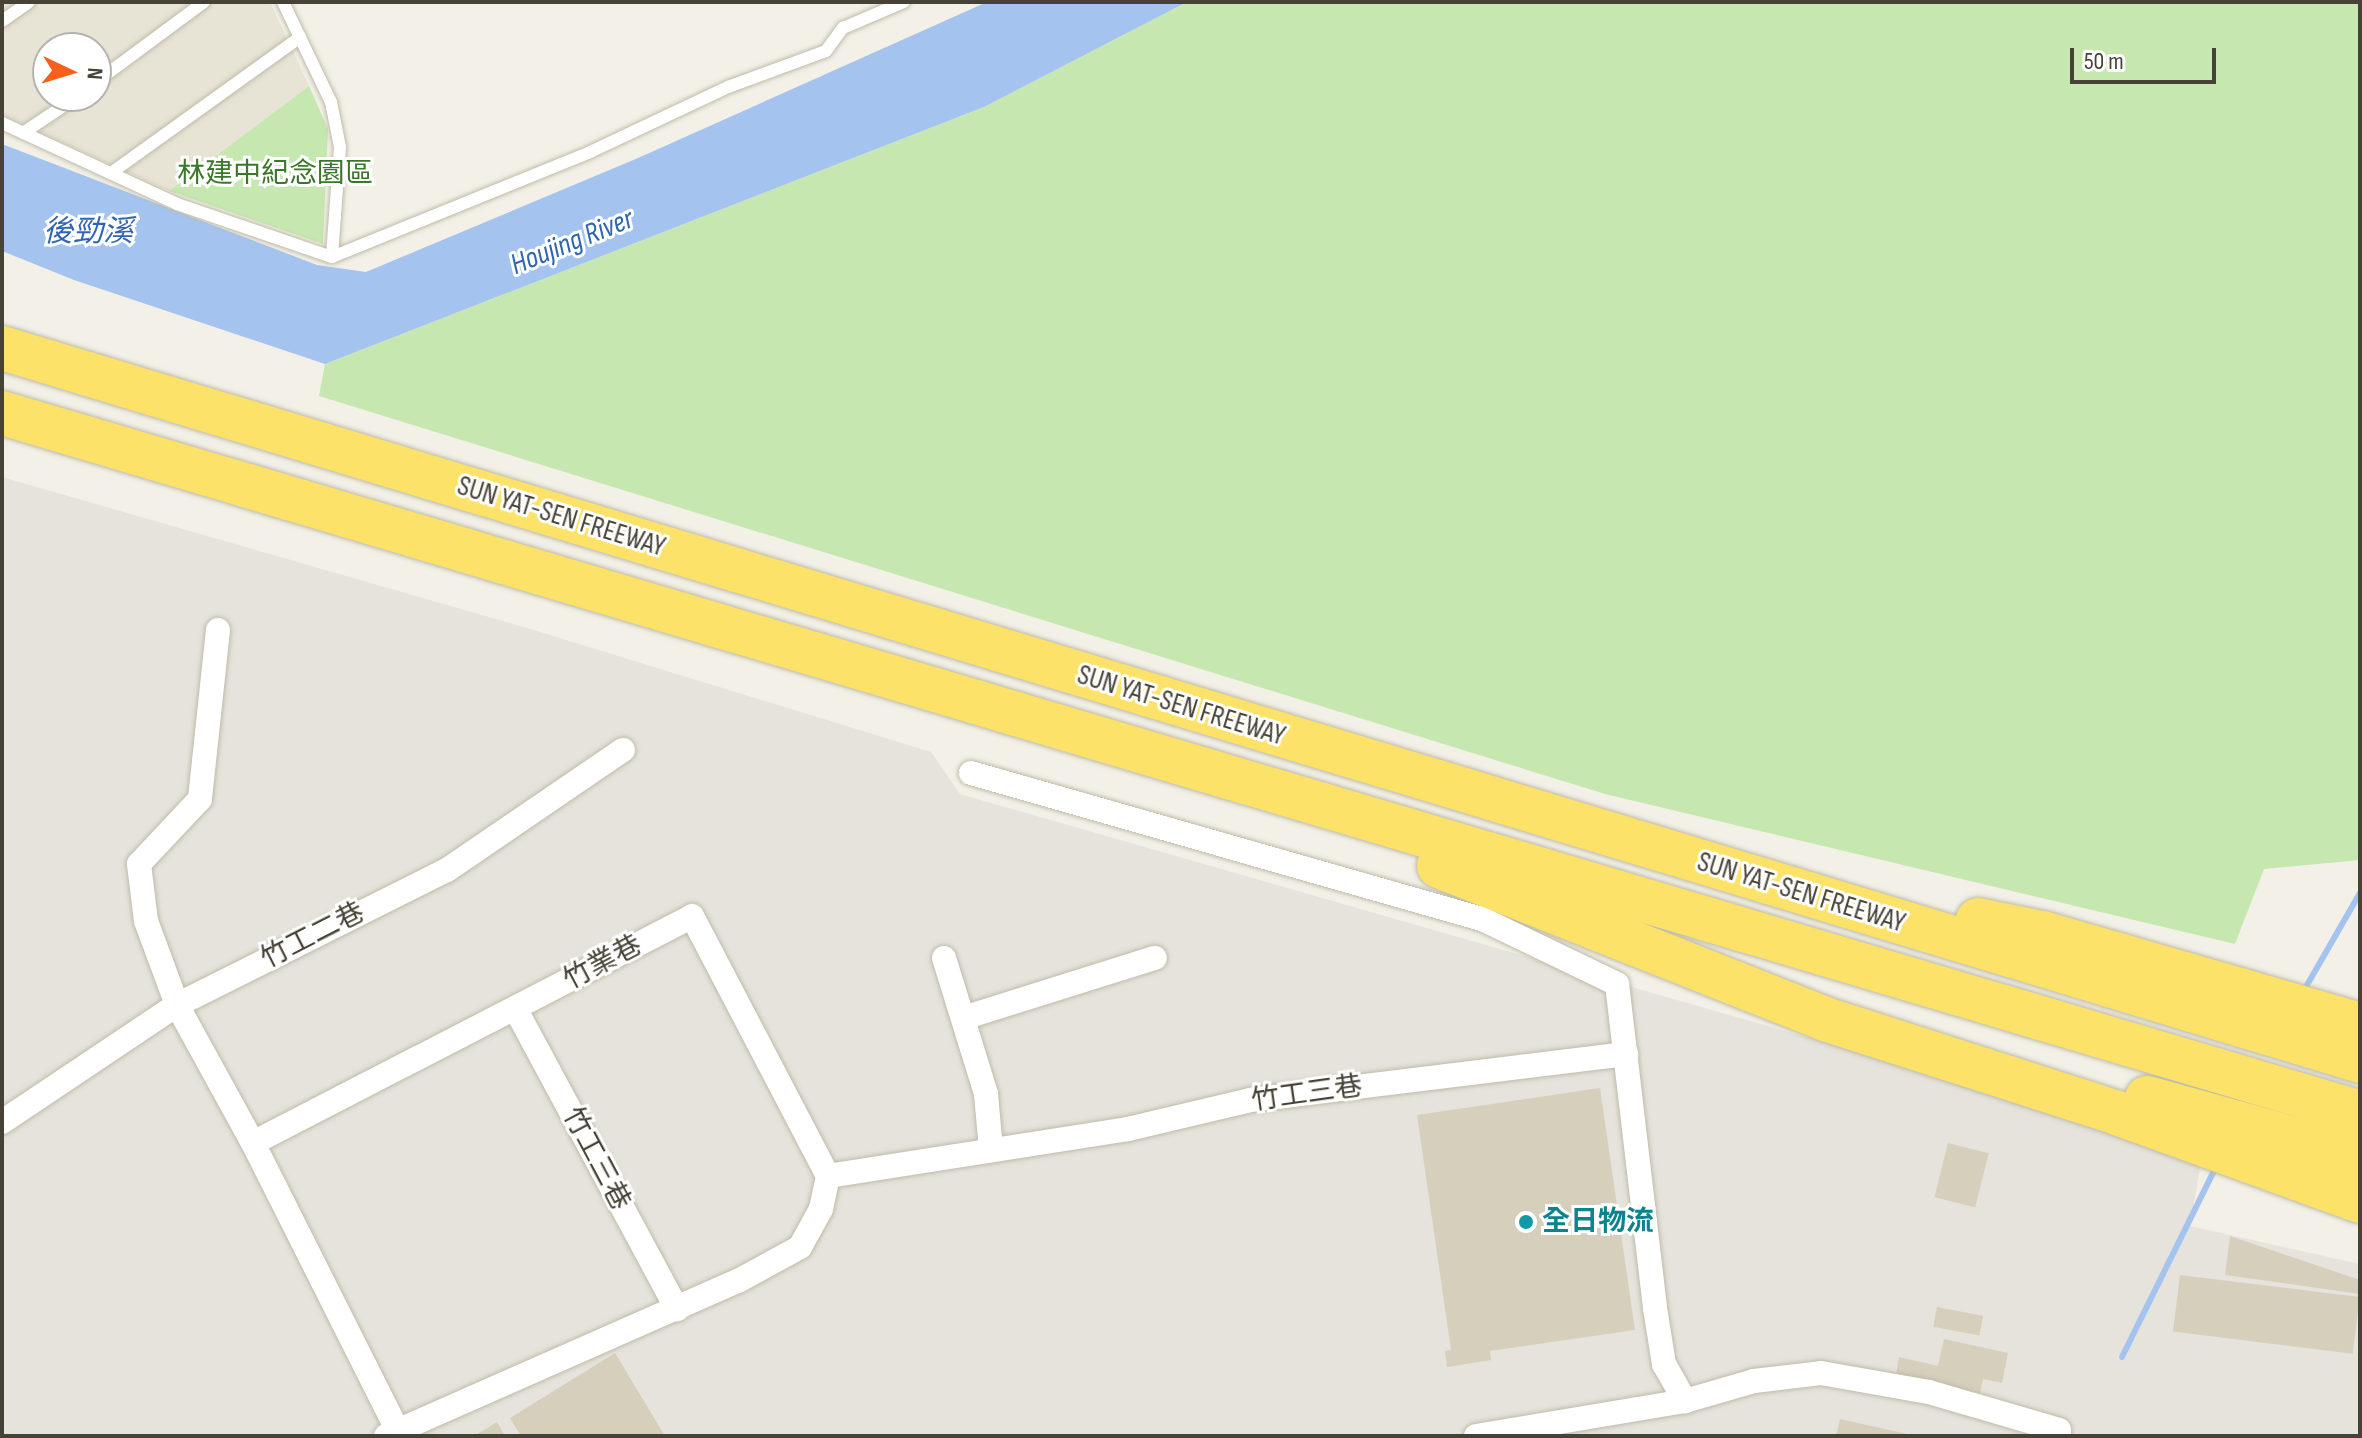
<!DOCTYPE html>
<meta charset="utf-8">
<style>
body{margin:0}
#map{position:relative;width:2362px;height:1438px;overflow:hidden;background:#f3f1e7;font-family:"Sofia Sans Condensed","Noto Sans TC",sans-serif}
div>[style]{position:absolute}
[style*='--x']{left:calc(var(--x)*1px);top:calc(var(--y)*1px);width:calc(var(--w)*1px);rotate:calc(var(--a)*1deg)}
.residential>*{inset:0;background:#e7e4d5}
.industrial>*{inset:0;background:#e6e3dc}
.green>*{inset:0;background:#c6e7b0}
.water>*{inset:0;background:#a4c4ef}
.stream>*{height:6px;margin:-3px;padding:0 3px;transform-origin:3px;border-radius:3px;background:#a4c4ef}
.building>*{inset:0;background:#d5cfbc;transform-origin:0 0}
.roads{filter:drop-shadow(0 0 2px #bfbbaa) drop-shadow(0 0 2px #bfbbaa)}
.lane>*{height:12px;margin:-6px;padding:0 6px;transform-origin:6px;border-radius:6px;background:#fff}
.street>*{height:24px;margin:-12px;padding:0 12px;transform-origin:12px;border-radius:12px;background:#fff}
.highway>*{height:44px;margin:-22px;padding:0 22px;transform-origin:22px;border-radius:22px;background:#fce269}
.dots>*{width:22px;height:22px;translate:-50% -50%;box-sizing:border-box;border:4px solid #fff;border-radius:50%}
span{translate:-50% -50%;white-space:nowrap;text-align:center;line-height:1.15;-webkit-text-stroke:6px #fff;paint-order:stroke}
.park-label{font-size:28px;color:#3b772a}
.street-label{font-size:28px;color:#464236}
.culture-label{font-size:28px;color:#0d838f;font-weight:700}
.left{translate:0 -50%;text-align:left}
.water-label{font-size:30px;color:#3066b1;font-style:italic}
.frame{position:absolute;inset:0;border:4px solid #464236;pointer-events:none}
.north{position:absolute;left:32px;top:32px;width:80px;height:80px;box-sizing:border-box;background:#fff;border:2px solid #b5b3af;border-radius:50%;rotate:94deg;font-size:22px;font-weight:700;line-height:32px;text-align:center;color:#464236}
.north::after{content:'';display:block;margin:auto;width:28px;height:36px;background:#f75f1a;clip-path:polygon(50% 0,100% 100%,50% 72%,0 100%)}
.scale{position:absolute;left:2070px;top:48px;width:146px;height:36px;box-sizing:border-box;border:4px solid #464236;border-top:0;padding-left:10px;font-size:24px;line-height:28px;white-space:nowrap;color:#464236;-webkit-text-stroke:6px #fff;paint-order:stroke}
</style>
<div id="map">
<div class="residential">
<div style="clip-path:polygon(evenodd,2px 2px,270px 2px,309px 86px,169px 191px,2px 115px,2px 2px,48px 48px,96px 48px,96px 96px,48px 96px,48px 48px)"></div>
</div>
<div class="industrial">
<div style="clip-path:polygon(2px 477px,524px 627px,931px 752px,960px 794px,2203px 1151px,2190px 1226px,2360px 1264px,2360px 1436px,2px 1436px)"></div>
</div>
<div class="green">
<div style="clip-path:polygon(1187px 2px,2360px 2px,2360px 860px,2264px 869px,2235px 944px,1605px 794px,319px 396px,325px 364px,984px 107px)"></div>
<div style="clip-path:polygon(309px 86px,328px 129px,323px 244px,169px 191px)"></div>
</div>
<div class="water">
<div style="clip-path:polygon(987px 2px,1187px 2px,984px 107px,325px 364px,74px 280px,2px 251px,2px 144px,317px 265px,366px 272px,638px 158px)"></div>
</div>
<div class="stream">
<div style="--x:2303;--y:992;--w:114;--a:-60.1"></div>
<div style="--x:2122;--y:1357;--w:212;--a:-63.7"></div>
</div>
<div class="building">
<div style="clip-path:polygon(1600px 1088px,1635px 1330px,1490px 1351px,1491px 1360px,1447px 1367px,1445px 1351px,1451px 1350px,1417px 1115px)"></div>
<div style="left:1948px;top:1143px;width:42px;height:56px;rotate:14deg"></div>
<div style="clip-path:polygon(2230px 1236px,2360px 1280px,2360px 1294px,2225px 1275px)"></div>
<div style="left:2180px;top:1275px;width:181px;height:57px;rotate:7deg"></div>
<div style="left:1937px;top:1307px;width:47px;height:20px;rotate:11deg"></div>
<div style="clip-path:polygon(1944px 1339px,2008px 1353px,2002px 1383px,1983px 1379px,1980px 1393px,1896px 1374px,1899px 1357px,1938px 1366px)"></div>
<div style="clip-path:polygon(615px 1353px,665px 1436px,521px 1436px,510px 1418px)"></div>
<div style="clip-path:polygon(1840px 1419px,1912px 1435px,1912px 1436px,1836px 1436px)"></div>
<div style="clip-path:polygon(497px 1422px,505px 1436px,474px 1436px)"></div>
</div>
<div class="roads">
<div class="lane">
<div style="--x:283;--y:2;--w:111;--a:64.4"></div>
<div style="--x:331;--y:102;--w:46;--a:78.7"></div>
<div style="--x:340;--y:147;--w:110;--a:94.2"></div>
<div style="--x:2;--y:21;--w:33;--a:-35"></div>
<div style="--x:96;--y:82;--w:134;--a:-36.5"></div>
<div style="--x:2;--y:123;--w:193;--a:24.8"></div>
<div style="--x:177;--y:204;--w:164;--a:18.9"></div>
<div style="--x:332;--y:257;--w:279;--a:-22.1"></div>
<div style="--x:590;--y:152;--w:153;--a:-25.2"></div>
<div style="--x:728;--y:87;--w:104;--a:-20.2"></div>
<div style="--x:826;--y:51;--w:29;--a:-54"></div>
<div style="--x:843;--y:28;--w:66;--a:-23.1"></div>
<div style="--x:23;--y:133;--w:66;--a:-33.9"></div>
<div style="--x:111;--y:173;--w:233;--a:-35.7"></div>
</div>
<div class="street">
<div style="--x:218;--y:630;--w:170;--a:96.1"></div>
<div style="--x:200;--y:799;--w:89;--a:133.2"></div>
<div style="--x:139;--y:864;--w:57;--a:83"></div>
<div style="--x:146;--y:921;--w:90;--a:69.7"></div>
<div style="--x:177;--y:1005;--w:158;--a:61.2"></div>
<div style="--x:253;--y:1143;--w:320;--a:63.3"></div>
<div style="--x:971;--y:773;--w:531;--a:15.95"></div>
<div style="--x:1482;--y:919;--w:150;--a:25.7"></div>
<div style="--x:1617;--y:984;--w:326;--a:83.3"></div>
<div style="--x:1655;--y:1308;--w:57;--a:80.9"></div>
<div style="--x:1664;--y:1364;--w:43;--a:60.4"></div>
<div style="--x:1685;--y:1401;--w:72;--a:-16.2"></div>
<div style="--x:1754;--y:1381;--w:67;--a:-6.8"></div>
<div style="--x:1821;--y:1373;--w:110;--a:10"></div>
<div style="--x:1929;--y:1392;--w:135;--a:16.3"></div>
<div style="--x:2059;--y:1430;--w:6;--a:90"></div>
<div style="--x:944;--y:958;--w:142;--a:72.8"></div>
<div style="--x:986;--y:1094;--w:56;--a:84.9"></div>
<div style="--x:516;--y:1010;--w:340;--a:61.7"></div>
<div style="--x:963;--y:1018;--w:201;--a:-17.4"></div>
<div style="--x:2;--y:1122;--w:211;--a:-33.8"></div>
<div style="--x:177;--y:1005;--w:302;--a:-26.6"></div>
<div style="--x:447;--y:870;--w:213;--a:-34.3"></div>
<div style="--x:253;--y:1143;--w:494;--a:-27.3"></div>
<div style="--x:692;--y:916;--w:293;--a:62.4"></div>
<div style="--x:828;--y:1176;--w:304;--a:-8.9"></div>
<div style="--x:1128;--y:1129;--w:126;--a:-13.3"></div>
<div style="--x:1251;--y:1100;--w:378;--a:-7"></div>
<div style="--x:386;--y:1436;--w:385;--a:-23.8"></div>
<div style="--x:738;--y:1281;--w:71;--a:-28.7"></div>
<div style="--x:800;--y:1247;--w:43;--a:-61.1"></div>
<div style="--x:821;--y:1209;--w:34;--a:-78"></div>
<div style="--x:1476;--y:1436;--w:212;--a:-9.5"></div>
</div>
<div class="highway">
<div style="--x:2;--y:348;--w:2463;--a:16.82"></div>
<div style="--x:2;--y:413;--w:2460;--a:16.53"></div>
<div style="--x:1439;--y:866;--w:415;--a:21.6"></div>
<div style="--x:1825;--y:1019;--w:307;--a:17.8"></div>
<div style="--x:2117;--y:1113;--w:258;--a:19.9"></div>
<div style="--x:1978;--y:920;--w:65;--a:11.5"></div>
<div style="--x:2042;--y:933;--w:331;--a:16.1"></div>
<div style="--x:2147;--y:1098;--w:221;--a:15.5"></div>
</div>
</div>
<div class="dots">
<div style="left:1526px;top:1222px;background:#0f9aa8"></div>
</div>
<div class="park-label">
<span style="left:275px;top:174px">林建中紀念園區</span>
</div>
<div class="street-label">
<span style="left:561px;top:517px;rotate:17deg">SUN YAT-SEN FREEWAY</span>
<span style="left:1181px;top:706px;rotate:17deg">SUN YAT-SEN FREEWAY</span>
<span style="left:1801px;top:893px;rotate:17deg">SUN YAT-SEN FREEWAY</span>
<span style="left:313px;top:936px;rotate:-27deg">竹工二巷</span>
<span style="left:603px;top:963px;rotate:-28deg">竹業巷</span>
<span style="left:1307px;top:1094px;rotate:-8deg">竹工三巷</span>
<span style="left:596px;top:1159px;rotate:62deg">竹工三巷</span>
</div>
<div class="culture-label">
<span class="left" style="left:1542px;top:1222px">全日物流</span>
</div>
<div class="water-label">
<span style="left:88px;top:232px">後勁溪</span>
<span style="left:572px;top:242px;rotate:-22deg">Houjing River</span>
</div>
<div class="frame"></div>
<div class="north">N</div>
<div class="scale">50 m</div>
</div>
